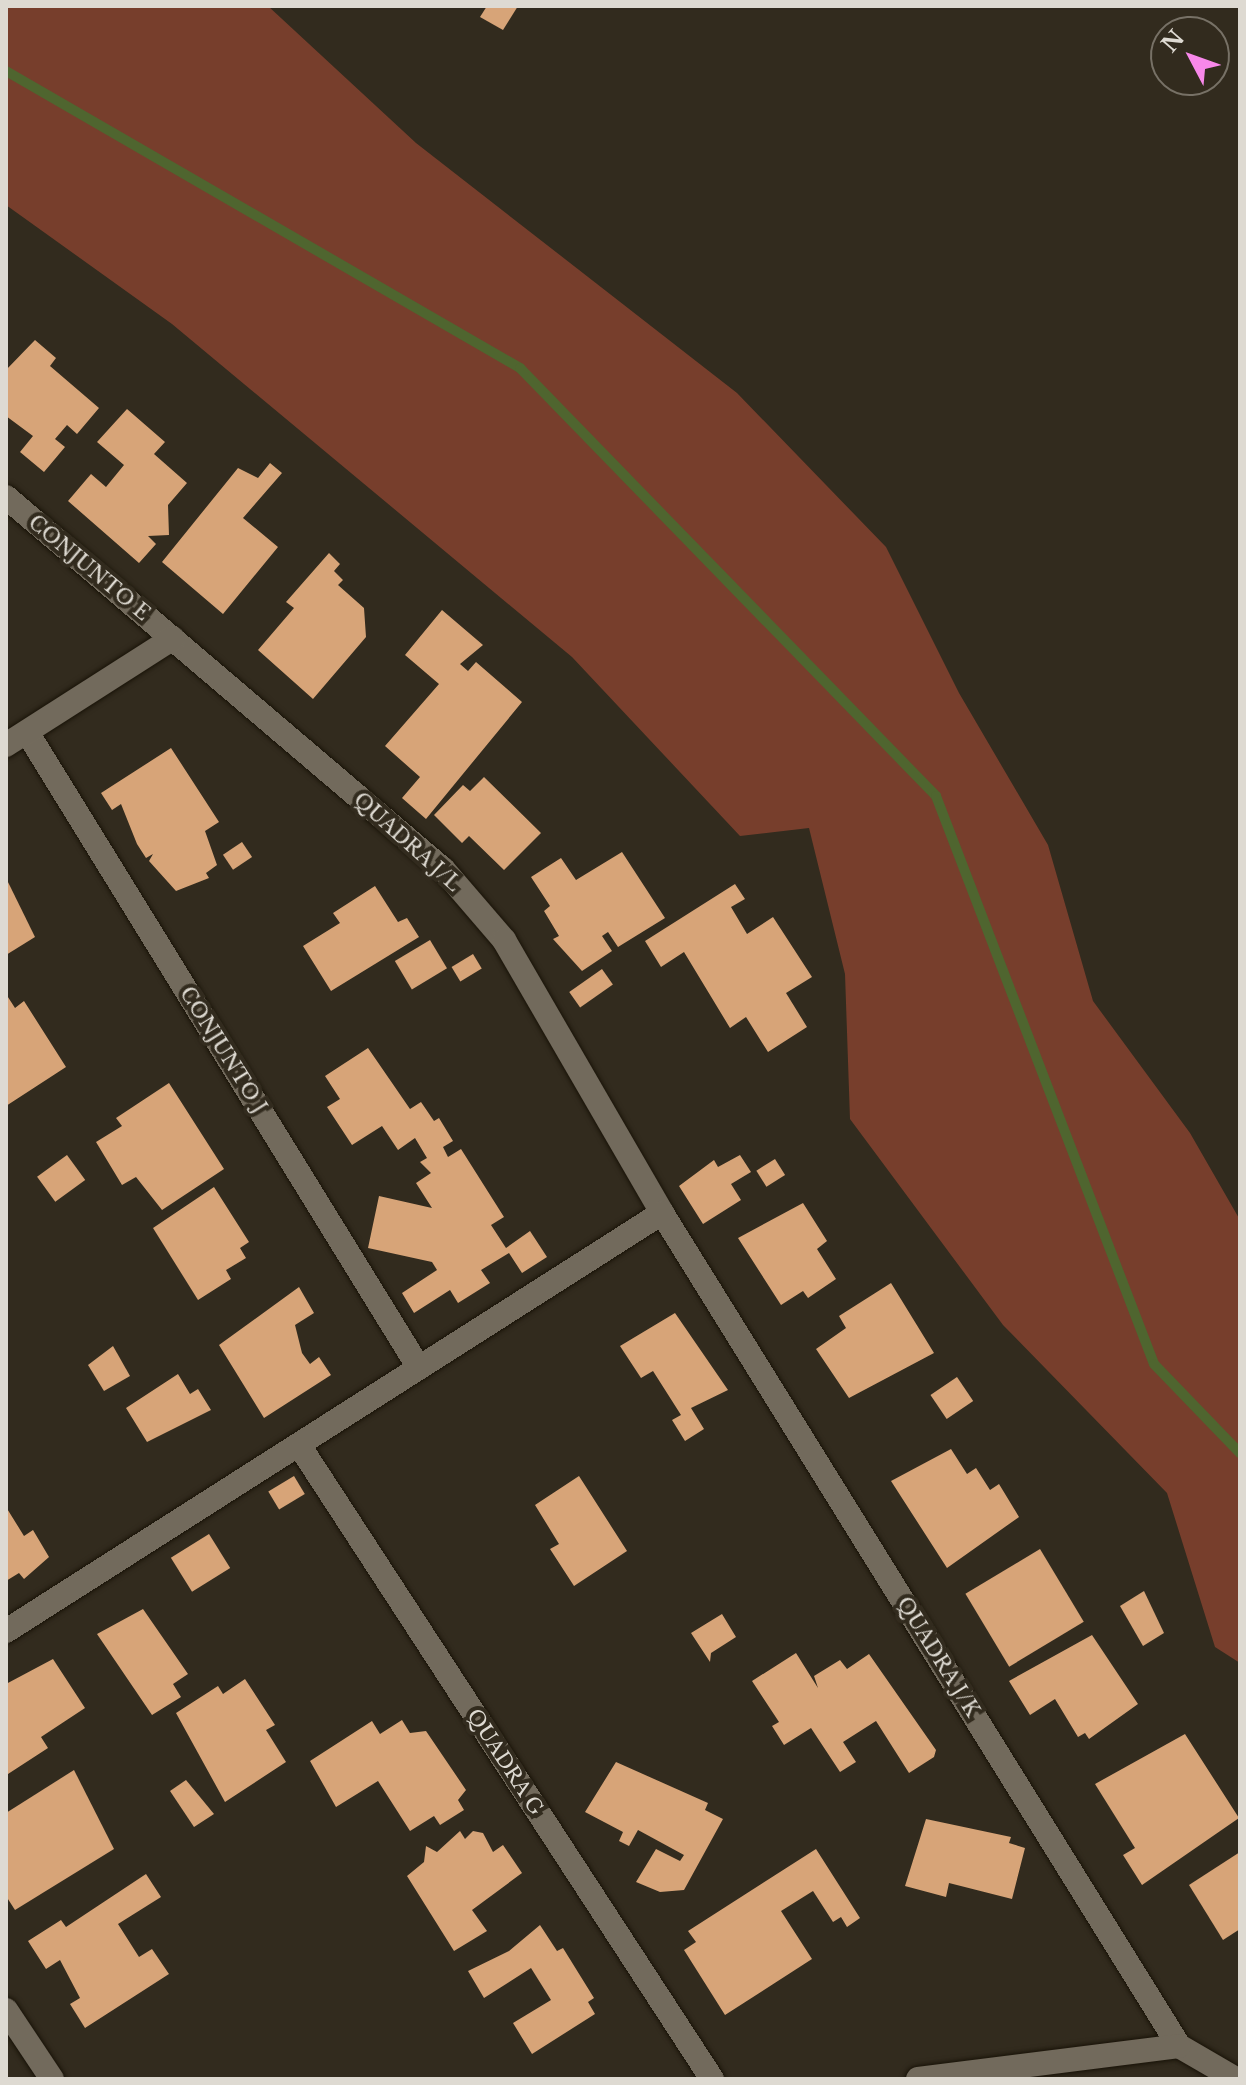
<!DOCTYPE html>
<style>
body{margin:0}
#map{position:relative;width:1246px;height:2085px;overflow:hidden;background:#322b1e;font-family:"Libre Baskerville",serif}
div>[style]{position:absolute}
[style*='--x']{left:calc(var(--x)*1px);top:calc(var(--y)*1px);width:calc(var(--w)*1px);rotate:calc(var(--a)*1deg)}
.forest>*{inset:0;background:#773e2c}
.stream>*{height:10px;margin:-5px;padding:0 5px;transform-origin:5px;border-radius:5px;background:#4f652f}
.building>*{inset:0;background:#d7a478;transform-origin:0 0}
.roads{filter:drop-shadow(0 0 2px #191308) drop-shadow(0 0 2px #191308)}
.minor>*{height:24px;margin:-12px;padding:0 12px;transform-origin:12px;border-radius:12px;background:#726a5c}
span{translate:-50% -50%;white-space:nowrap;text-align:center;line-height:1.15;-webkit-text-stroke:8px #322b1e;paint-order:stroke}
.street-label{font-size:20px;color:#dedad2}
.frame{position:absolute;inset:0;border:8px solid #dedad2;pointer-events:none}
.north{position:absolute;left:1150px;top:16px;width:80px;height:80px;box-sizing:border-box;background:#322b1e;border:2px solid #777166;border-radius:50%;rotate:311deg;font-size:22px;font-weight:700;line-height:32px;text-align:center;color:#dedad2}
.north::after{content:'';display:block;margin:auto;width:28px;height:36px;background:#f888ea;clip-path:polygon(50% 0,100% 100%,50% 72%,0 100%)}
</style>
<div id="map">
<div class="forest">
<div style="clip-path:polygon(6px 6px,268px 6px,416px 143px,737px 393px,886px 547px,959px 693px,1048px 845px,1093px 1001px,1190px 1133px,1240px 1220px,1240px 1663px,1215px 1647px,1167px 1493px,1003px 1325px,850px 1119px,845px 974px,809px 828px,740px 836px,572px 657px,172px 324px,6px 205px)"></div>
</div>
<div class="stream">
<div style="--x:6;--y:71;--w:594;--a:30.02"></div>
<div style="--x:520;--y:368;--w:597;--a:45.81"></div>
<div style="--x:936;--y:796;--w:608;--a:69"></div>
<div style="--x:1154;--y:1364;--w:124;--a:46"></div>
</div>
<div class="building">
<div style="clip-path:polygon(487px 6px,518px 6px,503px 30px,480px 17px)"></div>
<div style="clip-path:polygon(35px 340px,56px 358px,50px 366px,99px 408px,77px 434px,67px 425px,55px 439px,65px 447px,44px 472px,20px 452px,33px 436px,6px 416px,6px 370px)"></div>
<div style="clip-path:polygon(127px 409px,165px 442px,154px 454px,187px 483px,168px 505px,169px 535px,148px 536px,156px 544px,139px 563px,68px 501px,91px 474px,106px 487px,124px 465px,97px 442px)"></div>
<div style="clip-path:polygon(270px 463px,282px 473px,243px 518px,278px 547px,223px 614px,162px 562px,238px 468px,258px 478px)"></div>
<div style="clip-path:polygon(329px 553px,340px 564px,334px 571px,343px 580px,338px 585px,364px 608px,366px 637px,313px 699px,258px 650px,294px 608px,286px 602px)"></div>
<div style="clip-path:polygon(442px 610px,483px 645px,460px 664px,468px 671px,476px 662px,522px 702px,426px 819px,402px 798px,420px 777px,385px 746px,439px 684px,405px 655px)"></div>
<div style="clip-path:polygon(171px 748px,219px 822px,205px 831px,217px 865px,206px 873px,209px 878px,176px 891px,149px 861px,153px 854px,146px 858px,137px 844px,121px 804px,112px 810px,101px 793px)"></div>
<div style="clip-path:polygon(484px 777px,541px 833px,504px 870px,469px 836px,462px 843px,434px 815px,463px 785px,470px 791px)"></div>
<div style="left:242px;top:842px;width:18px;height:23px;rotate:56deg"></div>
<div style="clip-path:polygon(622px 852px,665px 918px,618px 947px,608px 932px,602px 936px,612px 951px,582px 971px,553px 939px,559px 936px,544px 911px,550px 906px,531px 877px,561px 858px,576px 880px)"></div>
<div style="clip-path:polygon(6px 878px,35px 937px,6px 955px)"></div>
<div style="clip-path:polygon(735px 884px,745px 899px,731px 907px,747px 934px,773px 917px,812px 977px,786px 993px,807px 1027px,768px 1052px,746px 1017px,730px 1028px,684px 952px,661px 967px,645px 941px)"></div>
<div style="clip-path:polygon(375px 886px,398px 922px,407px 918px,419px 937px,331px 991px,303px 946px,340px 923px,333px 913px)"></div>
<div style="left:430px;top:940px;width:33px;height:41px;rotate:59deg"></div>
<div style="left:473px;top:954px;width:17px;height:25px;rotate:59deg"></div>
<div style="left:602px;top:969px;width:19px;height:40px;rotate:55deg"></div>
<div style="clip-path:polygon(6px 994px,15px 1008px,24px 1001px,66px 1067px,6px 1106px)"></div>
<div style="clip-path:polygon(368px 1048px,410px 1109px,421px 1102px,434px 1121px,439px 1118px,453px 1141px,443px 1147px,448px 1157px,461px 1149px,504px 1217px,491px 1225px,506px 1248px,530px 1231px,547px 1257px,522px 1273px,509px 1253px,481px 1270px,490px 1283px,458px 1303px,450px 1290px,414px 1313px,402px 1293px,437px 1270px,432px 1262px,368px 1248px,379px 1196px,432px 1208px,416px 1183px,431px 1173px,420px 1162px,427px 1158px,415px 1138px,398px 1150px,382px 1126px,352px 1145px,327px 1107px,340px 1099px,325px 1076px)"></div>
<div style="clip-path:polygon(169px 1083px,224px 1169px,162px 1210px,136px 1177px,122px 1185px,96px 1142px,122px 1126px,116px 1118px)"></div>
<div style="left:67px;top:1155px;width:31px;height:37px;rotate:54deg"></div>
<div style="clip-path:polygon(740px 1155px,751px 1172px,731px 1184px,741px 1200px,703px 1224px,679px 1186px,714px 1160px,718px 1167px)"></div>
<div style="left:775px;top:1159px;width:19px;height:22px;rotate:58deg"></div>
<div style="clip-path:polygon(214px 1187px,249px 1242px,240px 1248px,246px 1258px,226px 1270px,231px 1279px,198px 1300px,153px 1228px)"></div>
<div style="clip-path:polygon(803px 1203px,827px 1241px,817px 1249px,836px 1279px,808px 1298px,803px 1291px,781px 1305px,738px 1238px)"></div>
<div style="clip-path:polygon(891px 1283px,934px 1353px,849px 1398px,816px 1349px,846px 1328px,839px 1316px)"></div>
<div style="clip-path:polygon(299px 1287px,314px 1313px,295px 1325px,302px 1353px,310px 1364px,319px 1357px,331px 1375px,264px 1418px,219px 1345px)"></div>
<div style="clip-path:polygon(675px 1313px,728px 1390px,691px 1408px,704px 1429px,685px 1441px,672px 1420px,681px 1415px,653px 1371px,641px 1378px,620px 1346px)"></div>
<div style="clip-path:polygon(113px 1346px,130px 1376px,104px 1391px,88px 1365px)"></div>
<div style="clip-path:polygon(178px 1374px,190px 1394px,198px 1389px,211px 1410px,147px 1442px,126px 1408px)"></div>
<div style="left:957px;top:1377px;width:29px;height:32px;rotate:56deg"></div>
<div style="clip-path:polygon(951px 1449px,967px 1474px,976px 1468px,990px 1490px,999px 1484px,1019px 1517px,947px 1568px,891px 1481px)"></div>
<div style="left:294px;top:1476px;width:21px;height:30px;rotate:59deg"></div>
<div style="clip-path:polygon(579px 1476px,627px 1551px,574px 1586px,550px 1549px,559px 1544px,535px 1505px)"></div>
<div style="clip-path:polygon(6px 1507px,24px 1536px,33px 1530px,49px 1557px,24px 1579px,19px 1573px,6px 1581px)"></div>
<div style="left:209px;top:1534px;width:40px;height:45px;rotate:58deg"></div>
<div style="left:1040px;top:1549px;width:85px;height:87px;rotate:59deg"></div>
<div style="clip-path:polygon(1144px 1591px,1164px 1633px,1143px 1646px,1120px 1606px)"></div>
<div style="clip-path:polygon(143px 1609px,188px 1674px,173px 1684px,181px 1697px,152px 1715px,97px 1634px)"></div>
<div style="clip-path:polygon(722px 1614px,736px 1637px,711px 1653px,710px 1662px,691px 1633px)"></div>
<div style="clip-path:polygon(1092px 1635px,1138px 1704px,1089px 1739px,1085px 1733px,1078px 1737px,1055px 1699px,1030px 1715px,1009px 1681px)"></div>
<div style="clip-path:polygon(796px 1653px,818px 1688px,814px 1676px,840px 1660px,847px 1669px,869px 1654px,936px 1750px,934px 1757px,909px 1773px,876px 1721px,843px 1742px,856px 1762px,840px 1772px,811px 1728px,784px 1745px,772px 1726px,779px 1722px,752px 1681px)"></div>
<div style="clip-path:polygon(53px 1659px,85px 1708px,41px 1737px,48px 1748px,8px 1774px,6px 1684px)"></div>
<div style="clip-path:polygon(245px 1679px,275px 1725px,266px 1730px,286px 1762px,225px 1802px,176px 1713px,218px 1686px,223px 1694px)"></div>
<div style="clip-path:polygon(402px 1720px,410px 1733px,426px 1731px,466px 1790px,458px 1800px,464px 1810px,440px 1825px,434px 1816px,410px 1831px,378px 1781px,336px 1807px,310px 1761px,372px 1721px,380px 1734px)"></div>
<div style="clip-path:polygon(1185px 1734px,1239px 1818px,1142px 1885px,1123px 1855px,1135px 1848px,1095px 1784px)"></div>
<div style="clip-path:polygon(616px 1762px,708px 1803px,705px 1810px,723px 1819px,684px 1890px,660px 1892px,636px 1882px,656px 1849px,680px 1861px,684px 1855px,638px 1830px,629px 1846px,619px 1841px,623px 1832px,585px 1812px)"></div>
<div style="clip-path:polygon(74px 1770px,114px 1849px,15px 1910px,6px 1896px,6px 1813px)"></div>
<div style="clip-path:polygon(186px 1780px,214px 1814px,194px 1827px,170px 1791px)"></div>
<div style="clip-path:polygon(926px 1819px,1011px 1837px,1009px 1843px,1025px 1848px,1012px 1899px,949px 1883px,946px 1897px,905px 1886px)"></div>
<div style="clip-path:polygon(460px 1831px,465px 1839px,473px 1831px,483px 1833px,493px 1852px,503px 1845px,522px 1873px,472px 1910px,487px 1931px,454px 1951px,407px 1876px,424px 1862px,426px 1846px,437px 1852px)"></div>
<div style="clip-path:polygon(816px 1849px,860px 1918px,847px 1927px,841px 1917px,833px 1922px,813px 1891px,781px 1911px,812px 1959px,725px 2015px,684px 1950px,696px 1942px,688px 1931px)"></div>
<div style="clip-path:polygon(1240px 1852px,1240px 1929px,1223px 1940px,1189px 1885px)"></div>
<div style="clip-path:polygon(146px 1874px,161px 1897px,118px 1924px,139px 1957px,152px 1949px,169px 1974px,85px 2028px,70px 2004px,80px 1998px,60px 1960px,46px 1969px,28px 1941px,61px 1920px,66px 1927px)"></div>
<div style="clip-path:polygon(540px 1925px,557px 1951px,563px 1948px,594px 1998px,588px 2002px,595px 2014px,532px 2054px,513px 2023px,551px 2000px,531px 1968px,484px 1998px,468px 1971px,509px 1951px)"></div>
</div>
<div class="roads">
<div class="minor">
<div style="--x:6;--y:497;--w:574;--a:40.41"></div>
<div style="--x:443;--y:869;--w:94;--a:49.3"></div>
<div style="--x:504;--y:940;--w:315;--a:59.9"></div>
<div style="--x:662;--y:1213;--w:980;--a:58.17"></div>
<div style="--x:1179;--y:2046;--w:66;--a:30.1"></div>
<div style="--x:27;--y:732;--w:747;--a:58.35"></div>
<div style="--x:6;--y:745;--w:198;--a:-32.6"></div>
<div style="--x:299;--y:1445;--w:757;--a:56.92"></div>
<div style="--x:6;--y:1631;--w:778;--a:-32.51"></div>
<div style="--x:6;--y:2010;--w:83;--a:56.3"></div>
<div style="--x:918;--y:2079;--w:263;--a:-7.2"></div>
</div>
</div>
<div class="street-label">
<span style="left:89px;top:568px;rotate:40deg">CONJUNTO E</span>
<span style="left:407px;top:842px;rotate:42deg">QUADRA J/L</span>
<span style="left:223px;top:1050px;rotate:58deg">CONJUNTO J</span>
<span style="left:938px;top:1657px;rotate:58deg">QUADRA J/K</span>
<span style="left:505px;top:1762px;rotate:57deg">QUADRA G</span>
</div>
<div class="frame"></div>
<div class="north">N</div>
</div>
